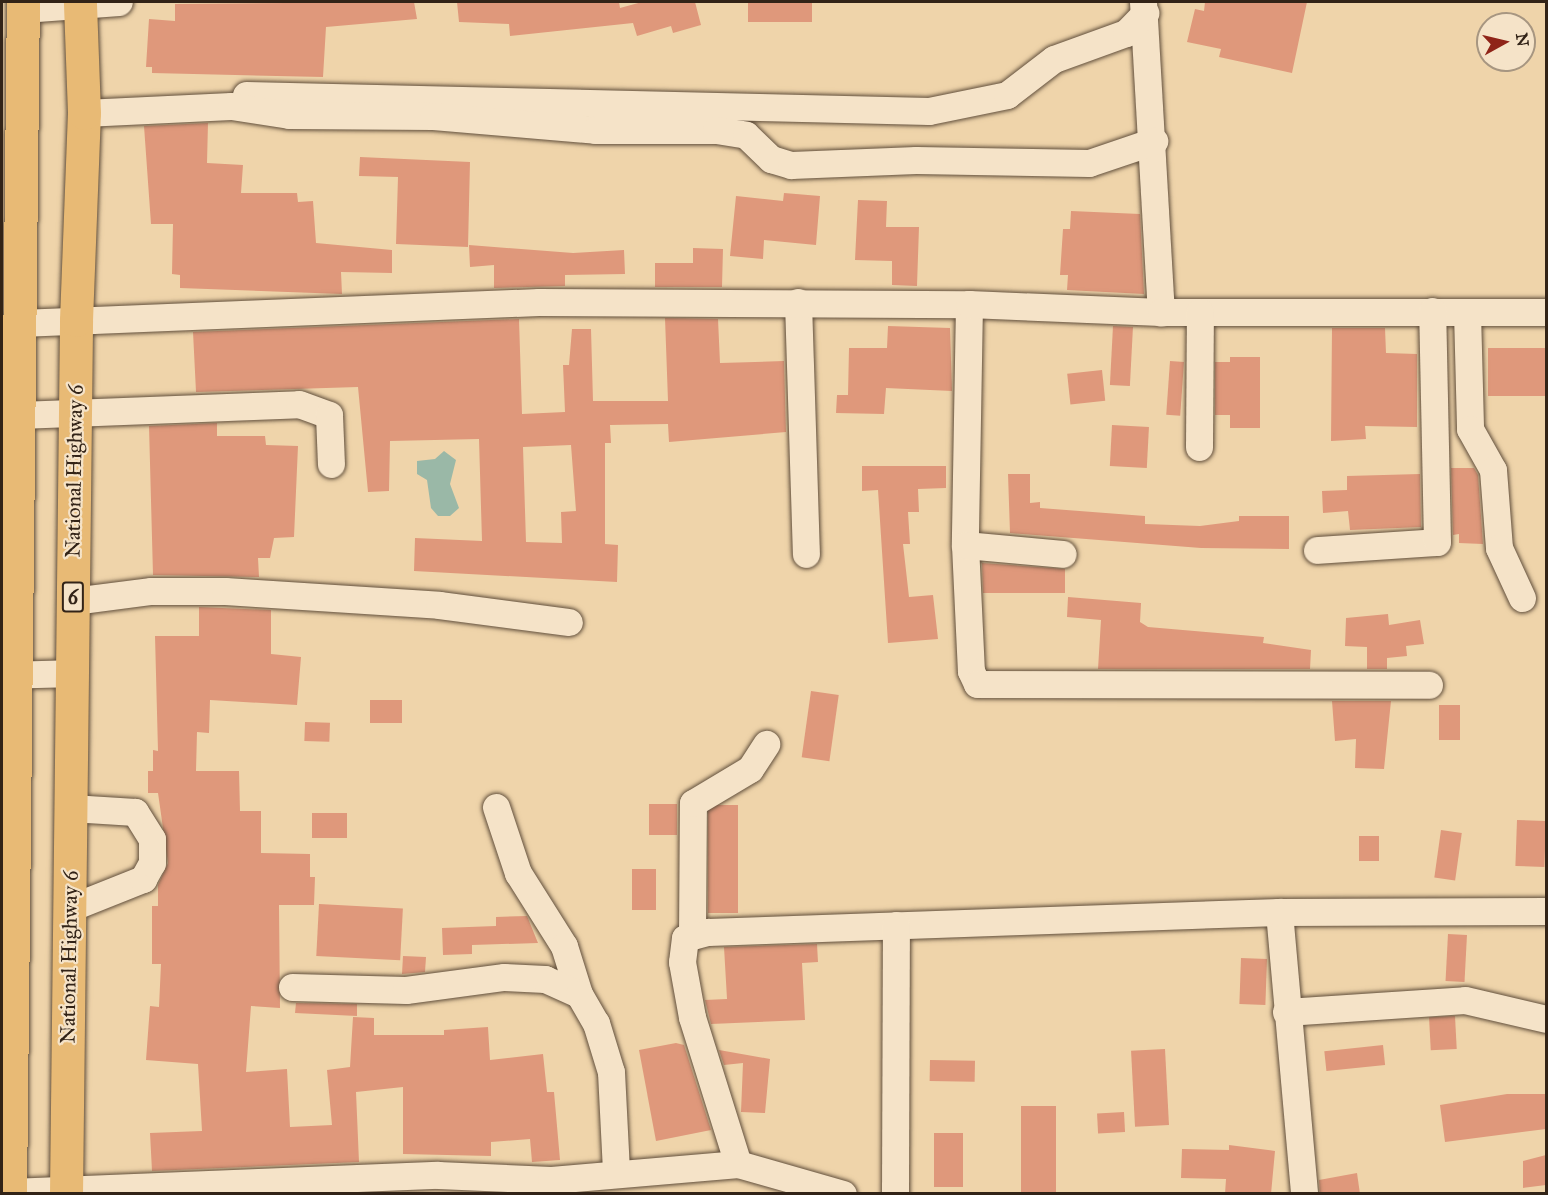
<!DOCTYPE html>
<style>
body{margin:0}
#map{position:relative;width:1548px;height:1195px;overflow:hidden;background:#efd4aa;font-family:"IM FELL Great Primer",serif}
div>[style]{position:absolute}
[style*='--x']{left:calc(var(--x)*1px);top:calc(var(--y)*1px);width:calc(var(--w)*1px);rotate:calc(var(--a)*1deg)}
.water>*{inset:0;background:#9ab8a7}
.building>*{inset:0;background:#df987b;transform-origin:0 0}
.roads{filter:drop-shadow(0 0 2px #614f3c) drop-shadow(0 0 2px #614f3c)}
.minor>*{height:27px;margin:-13.5px;padding:0 13.5px;transform-origin:13.5px;border-radius:13.5px;background:#f5e3c8}
.major>*{height:33px;margin:-16.5px;padding:0 16.5px;transform-origin:16.5px;border-radius:16.5px;background:#e8ba75}
span{translate:-50% -50%;white-space:nowrap;text-align:center;line-height:1.15;-webkit-text-stroke:4.5px #f5e3c8;paint-order:stroke}
.shield-label span{padding:2px 4px;background:#f5e3c8;border:2px solid;border-radius:4px;-webkit-text-stroke-width:0}
.shield-label{font-size:20px;color:#322317;font-weight:700}
.street-label{font-size:21px;color:#322317}
.frame{position:absolute;inset:0;border:3px solid #322317;pointer-events:none}
.north{position:absolute;left:1476px;top:12px;width:60px;height:60px;box-sizing:border-box;background:#f5e3c8;border:2px solid #a79681;border-radius:50%;rotate:82deg;font-size:16px;font-weight:700;line-height:24px;text-align:center;color:#322317}
.north::after{content:'';display:block;margin:auto;width:21px;height:27px;background:#8f2418;clip-path:polygon(50% 0,100% 100%,50% 72%,0 100%)}
</style>
<div id="map">
<div class="water">
<div style="clip-path:polygon(444px 451px,456px 460px,450px 484px,459px 508px,450px 516px,438px 516px,431px 508px,427px 480px,417px 474px,417px 461px,435px 459px)"></div>
</div>
<div class="building">
<div style="clip-path:polygon(414px 2px,417px 19px,326px 27px,323px 77px,152px 73px,152px 67px,146px 67px,149px 19px,175px 21px,175px 4px)"></div>
<div style="clip-path:polygon(457px 2px,619px 2px,620px 8px,642px 2px,695px 2px,701px 25px,673px 33px,671px 26px,637px 36px,633px 23px,510px 36px,509px 24px,459px 22px)"></div>
<div style="left:748px;top:2px;width:64px;height:20px"></div>
<div style="clip-path:polygon(1205px 2px,1307px 2px,1292px 73px,1219px 57px,1221px 49px,1187px 42px,1195px 9px,1204px 11px)"></div>
<div style="clip-path:polygon(208px 123px,207px 163px,243px 165px,241px 193px,297px 193px,298px 202px,313px 201px,316px 243px,392px 250px,392px 273px,341px 272px,342px 294px,180px 288px,180px 275px,172px 274px,173px 224px,151px 224px,144px 126px)"></div>
<div style="clip-path:polygon(360px 157px,470px 162px,468px 247px,396px 244px,398px 177px,359px 176px)"></div>
<div style="clip-path:polygon(784px 193px,820px 196px,816px 245px,764px 240px,763px 259px,730px 256px,736px 196px,783px 201px)"></div>
<div style="clip-path:polygon(858px 200px,887px 201px,886px 227px,919px 227px,917px 286px,892px 285px,892px 261px,855px 260px)"></div>
<div style="clip-path:polygon(1071px 211px,1140px 214px,1144px 294px,1067px 290px,1068px 275px,1060px 275px,1063px 229px,1070px 229px)"></div>
<div style="clip-path:polygon(469px 245px,573px 253px,624px 250px,625px 274px,565px 275px,565px 286px,494px 288px,494px 265px,470px 267px)"></div>
<div style="clip-path:polygon(693px 248px,723px 249px,722px 287px,655px 287px,655px 263px,693px 263px)"></div>
<div style="clip-path:polygon(evenodd,665px 318px,718px 319px,720px 363px,784px 361px,786px 432px,669px 442px,668px 424px,610px 425px,611px 443px,605px 443px,605px 544px,618px 545px,617px 582px,414px 571px,415px 538px,482px 541px,479px 439px,390px 441px,389px 491px,368px 492px,358px 387px,196px 392px,193px 332px,519px 319px,522px 414px,565px 412px,563px 365px,569px 365px,572px 329px,591px 329px,593px 401px,668px 401px,665px 318px,571px 445px,576px 511px,561px 512px,562px 543px,526px 542px,523px 447px,571px 445px)"></div>
<div style="clip-path:polygon(888px 326px,950px 328px,952px 391px,886px 388px,884px 414px,836px 413px,837px 395px,848px 395px,849px 348px,887px 348px)"></div>
<div style="left:1113px;top:326px;width:20px;height:59px;rotate:3deg"></div>
<div style="clip-path:polygon(1332px 328px,1385px 328px,1386px 353px,1417px 354px,1417px 427px,1365px 426px,1366px 439px,1331px 441px)"></div>
<div style="left:1546px;top:348px;width:48px;height:58px;rotate:90deg"></div>
<div style="clip-path:polygon(1230px 357px,1260px 357px,1260px 428px,1230px 428px,1230px 415px,1215px 415px,1215px 362px,1230px 362px)"></div>
<div style="left:1170px;top:361px;width:14px;height:54px;rotate:4deg"></div>
<div style="left:1102px;top:370px;width:31px;height:35px;rotate:84deg"></div>
<div style="clip-path:polygon(217px 423px,217px 436px,265px 436px,266px 445px,298px 446px,294px 537px,274px 538px,270px 558px,258px 558px,259px 577px,153px 575px,149px 426px)"></div>
<div style="left:1112px;top:425px;width:37px;height:41px;rotate:3deg"></div>
<div style="clip-path:polygon(862px 466px,946px 466px,946px 488px,918px 489px,919px 512px,908px 512px,910px 544px,903px 544px,909px 597px,933px 595px,938px 639px,888px 643px,878px 490px,862px 491px)"></div>
<div style="clip-path:polygon(1451px 468px,1474px 468px,1478px 475px,1483px 544px,1459px 543px,1459px 534px,1453px 535px)"></div>
<div style="clip-path:polygon(1008px 474px,1030px 474px,1030px 503px,1040px 502px,1040px 508px,1145px 516px,1145px 524px,1200px 526px,1239px 521px,1239px 516px,1289px 516px,1289px 549px,1201px 548px,1010px 533px)"></div>
<div style="clip-path:polygon(1420px 474px,1421px 527px,1350px 530px,1348px 511px,1323px 513px,1322px 491px,1347px 490px,1347px 476px)"></div>
<div style="clip-path:polygon(982px 563px,1065px 569px,1065px 593px,983px 593px)"></div>
<div style="clip-path:polygon(1068px 597px,1141px 603px,1140px 622px,1148px 627px,1264px 637px,1263px 643px,1311px 650px,1310px 669px,1098px 669px,1101px 620px,1067px 617px)"></div>
<div style="clip-path:polygon(199px 607px,271px 610px,271px 654px,301px 657px,297px 705px,210px 700px,209px 733px,197px 732px,196px 771px,239px 771px,240px 811px,261px 811px,261px 853px,310px 854px,310px 877px,315px 877px,314px 905px,279px 905px,280px 1008px,251px 1006px,246px 1072px,287px 1069px,290px 1127px,332px 1125px,327px 1070px,350px 1067px,353px 1017px,374px 1018px,374px 1035px,444px 1035px,444px 1030px,488px 1027px,490px 1060px,543px 1054px,547px 1092px,554px 1092px,560px 1160px,532px 1162px,530px 1139px,491px 1142px,491px 1156px,403px 1154px,403px 1087px,356px 1092px,359px 1162px,152px 1171px,150px 1133px,202px 1131px,198px 1064px,146px 1060px,150px 1006px,159px 1007px,161px 964px,152px 964px,152px 906px,158px 906px,158px 885px,168px 863px,158px 793px,148px 793px,148px 771px,153px 771px,153px 750px,158px 751px,155px 636px,199px 636px)"></div>
<div style="clip-path:polygon(1388px 614px,1389px 625px,1420px 620px,1424px 644px,1406px 646px,1407px 656px,1387px 658px,1387px 669px,1367px 669px,1367px 647px,1345px 646px,1346px 618px)"></div>
<div style="left:811px;top:691px;width:28px;height:67px;rotate:8deg"></div>
<div style="left:370px;top:700px;width:32px;height:23px"></div>
<div style="clip-path:polygon(1332px 701px,1391px 701px,1384px 769px,1355px 768px,1356px 739px,1335px 741px)"></div>
<div style="left:1439px;top:705px;width:21px;height:35px"></div>
<div style="left:305px;top:722px;width:25px;height:19px;rotate:2deg"></div>
<div style="left:677px;top:804px;width:31px;height:28px;rotate:90deg"></div>
<div style="left:738px;top:805px;width:108px;height:30px;rotate:90deg"></div>
<div style="left:312px;top:813px;width:35px;height:25px"></div>
<div style="left:1517px;top:820px;width:29px;height:46px;rotate:2deg"></div>
<div style="left:1441px;top:830px;width:21px;height:48px;rotate:8deg"></div>
<div style="left:1359px;top:836px;width:20px;height:25px"></div>
<div style="left:632px;top:869px;width:24px;height:41px"></div>
<div style="left:319px;top:904px;width:84px;height:52px;rotate:3deg"></div>
<div style="clip-path:polygon(527px 916px,538px 943px,472px 945px,472px 954px,443px 955px,442px 928px,496px 926px,496px 917px)"></div>
<div style="left:1448px;top:934px;width:19px;height:47px;rotate:3deg"></div>
<div style="clip-path:polygon(817px 944px,818px 962px,802px 963px,805px 1020px,711px 1024px,705px 1000px,727px 999px,724px 947px)"></div>
<div style="clip-path:polygon(403px 956px,426px 957px,425px 972px,402px 974px)"></div>
<div style="left:1241px;top:958px;width:26px;height:46px;rotate:2deg"></div>
<div style="clip-path:polygon(296px 1003px,357px 1004px,357px 1016px,295px 1013px)"></div>
<div style="left:1455px;top:1016px;width:33px;height:26px;rotate:87deg"></div>
<div style="clip-path:polygon(676px 1043px,684px 1045px,711px 1130px,656px 1141px,639px 1050px)"></div>
<div style="left:1383px;top:1045px;width:20px;height:59px;rotate:84deg"></div>
<div style="left:1165px;top:1049px;width:76px;height:34px;rotate:87deg"></div>
<div style="clip-path:polygon(719px 1050px,770px 1059px,765px 1113px,741px 1112px,743px 1063px,724px 1065px)"></div>
<div style="left:930px;top:1060px;width:45px;height:21px;rotate:1deg"></div>
<div style="clip-path:polygon(1507px 1094px,1546px 1094px,1546px 1129px,1445px 1142px,1440px 1105px)"></div>
<div style="left:1021px;top:1106px;width:35px;height:88px"></div>
<div style="left:1124px;top:1112px;width:20px;height:27px;rotate:87deg"></div>
<div style="left:934px;top:1133px;width:29px;height:54px"></div>
<div style="clip-path:polygon(1229px 1145px,1275px 1151px,1271px 1194px,1225px 1194px,1226px 1179px,1181px 1178px,1182px 1149px,1229px 1150px)"></div>
<div style="clip-path:polygon(1546px 1155px,1546px 1185px,1523px 1188px,1523px 1161px)"></div>
<div style="clip-path:polygon(1357px 1173px,1360px 1194px,1320px 1194px,1319px 1180px)"></div>
</div>
<div class="roads">
<div class="minor">
<div style="--x:1143;--y:2;--w:311;--a:86.7"></div>
<div style="--x:23;--y:9;--w:96;--a:-4.2"></div>
<div style="--x:246;--y:95;--w:683;--a:1.34"></div>
<div style="--x:929;--y:111;--w:80;--a:-11.6"></div>
<div style="--x:1007;--y:95;--w:59;--a:-37.5"></div>
<div style="--x:1054;--y:59;--w:77;--a:-19.9"></div>
<div style="--x:1126;--y:33;--w:28;--a:-46"></div>
<div style="--x:84;--y:113;--w:147;--a:-2.7"></div>
<div style="--x:231;--y:106;--w:59;--a:8.8"></div>
<div style="--x:289;--y:115;--w:144;--a:0.4"></div>
<div style="--x:433;--y:116;--w:163;--a:4.9"></div>
<div style="--x:595;--y:130;--w:121;--a:0"></div>
<div style="--x:716;--y:130;--w:30;--a:9"></div>
<div style="--x:746;--y:135;--w:35;--a:44"></div>
<div style="--x:771;--y:159;--w:21;--a:17"></div>
<div style="--x:791;--y:165;--w:125;--a:-2.3"></div>
<div style="--x:916;--y:160;--w:173;--a:1"></div>
<div style="--x:1089;--y:163;--w:69;--a:-18.7"></div>
<div style="--x:798;--y:302;--w:252;--a:88.2"></div>
<div style="--x:969;--y:304;--w:241;--a:91"></div>
<div style="--x:965;--y:545;--w:126;--a:87.3"></div>
<div style="--x:971;--y:671;--w:14;--a:65"></div>
<div style="--x:977;--y:684;--w:452;--a:0.1"></div>
<div style="--x:1467;--y:312;--w:117;--a:88.5"></div>
<div style="--x:1470;--y:429;--w:47;--a:60.7"></div>
<div style="--x:1493;--y:470;--w:78;--a:85.6"></div>
<div style="--x:1499;--y:548;--w:55;--a:65.3"></div>
<div style="--x:20;--y:323;--w:519;--a:-2.32"></div>
<div style="--x:539;--y:302;--w:430;--a:0.3"></div>
<div style="--x:969;--y:304;--w:192;--a:2.4"></div>
<div style="--x:1161;--y:312;--w:385;--a:0"></div>
<div style="--x:19;--y:415;--w:280;--a:-2.2"></div>
<div style="--x:299;--y:404;--w:32;--a:20"></div>
<div style="--x:329;--y:415;--w:49;--a:87.7"></div>
<div style="--x:1199;--y:447;--w:135;--a:-89.6"></div>
<div style="--x:965;--y:545;--w:98;--a:5.2"></div>
<div style="--x:1317;--y:550;--w:120;--a:-3.8"></div>
<div style="--x:1437;--y:542;--w:231;--a:-91.2"></div>
<div style="--x:73;--y:601;--w:79;--a:-7.3"></div>
<div style="--x:151;--y:591;--w:74;--a:0"></div>
<div style="--x:225;--y:591;--w:214;--a:3.7"></div>
<div style="--x:439;--y:605;--w:131;--a:7.5"></div>
<div style="--x:2;--y:675;--w:70;--a:-1.6"></div>
<div style="--x:496;--y:807;--w:70;--a:71.6"></div>
<div style="--x:518;--y:873;--w:86;--a:57.8"></div>
<div style="--x:564;--y:946;--w:50;--a:72.6"></div>
<div style="--x:70;--y:908;--w:79;--a:-21.7"></div>
<div style="--x:143;--y:879;--w:18;--a:-61"></div>
<div style="--x:152;--y:863;--w:24;--a:-90"></div>
<div style="--x:152;--y:839;--w:32;--a:-122"></div>
<div style="--x:135;--y:812;--w:64;--a:-176.4"></div>
<div style="--x:1279;--y:912;--w:283;--a:84.9"></div>
<div style="--x:692;--y:936;--w:133;--a:-89.6"></div>
<div style="--x:693;--y:803;--w:66;--a:-30.8"></div>
<div style="--x:750;--y:769;--w:30;--a:-57"></div>
<div style="--x:292;--y:987;--w:114;--a:1.5"></div>
<div style="--x:406;--y:990;--w:99;--a:-7.6"></div>
<div style="--x:504;--y:977;--w:41;--a:2.8"></div>
<div style="--x:545;--y:979;--w:37;--a:24"></div>
<div style="--x:579;--y:994;--w:34;--a:60"></div>
<div style="--x:596;--y:1023;--w:51;--a:73"></div>
<div style="--x:611;--y:1072;--w:100;--a:87.1"></div>
<div style="--x:1286;--y:1012;--w:179;--a:-3.8"></div>
<div style="--x:1465;--y:1000;--w:83;--a:13.2"></div>
<div style="--x:738;--y:1164;--w:154;--a:-107.4"></div>
<div style="--x:692;--y:1017;--w:56;--a:-100.3"></div>
<div style="--x:682;--y:962;--w:24;--a:-83"></div>
<div style="--x:685;--y:938;--w:24;--a:-15"></div>
<div style="--x:708;--y:932;--w:571;--a:-2.01"></div>
<div style="--x:1279;--y:912;--w:267;--a:-0.2"></div>
<div style="--x:10;--y:1192;--w:428;--a:-2.3"></div>
<div style="--x:438;--y:1175;--w:113;--a:2.5"></div>
<div style="--x:551;--y:1180;--w:188;--a:-4.9"></div>
<div style="--x:738;--y:1164;--w:109;--a:15.9"></div>
<div style="--x:895;--y:1194;--w:269;--a:-89.8"></div>
</div>
<div class="major">
<div style="--x:10;--y:1194;--w:1192;--a:-89.38"></div>
<div style="--x:66;--y:1194;--w:874;--a:-89.34"></div>
<div style="--x:76;--y:320;--w:207;--a:-87.8"></div>
<div style="--x:84;--y:113;--w:111;--a:-92.1"></div>
</div>
</div>
<div class="shield-label">
<span style="left:73px;top:597px">6</span>
</div>
<div class="street-label">
<span style="left:74px;top:471px;rotate:-89deg">National Highway 6</span>
<span style="left:69px;top:957px;rotate:-89deg">National Highway 6</span>
</div>
<div class="frame"></div>
<div class="north">N</div>
</div>
